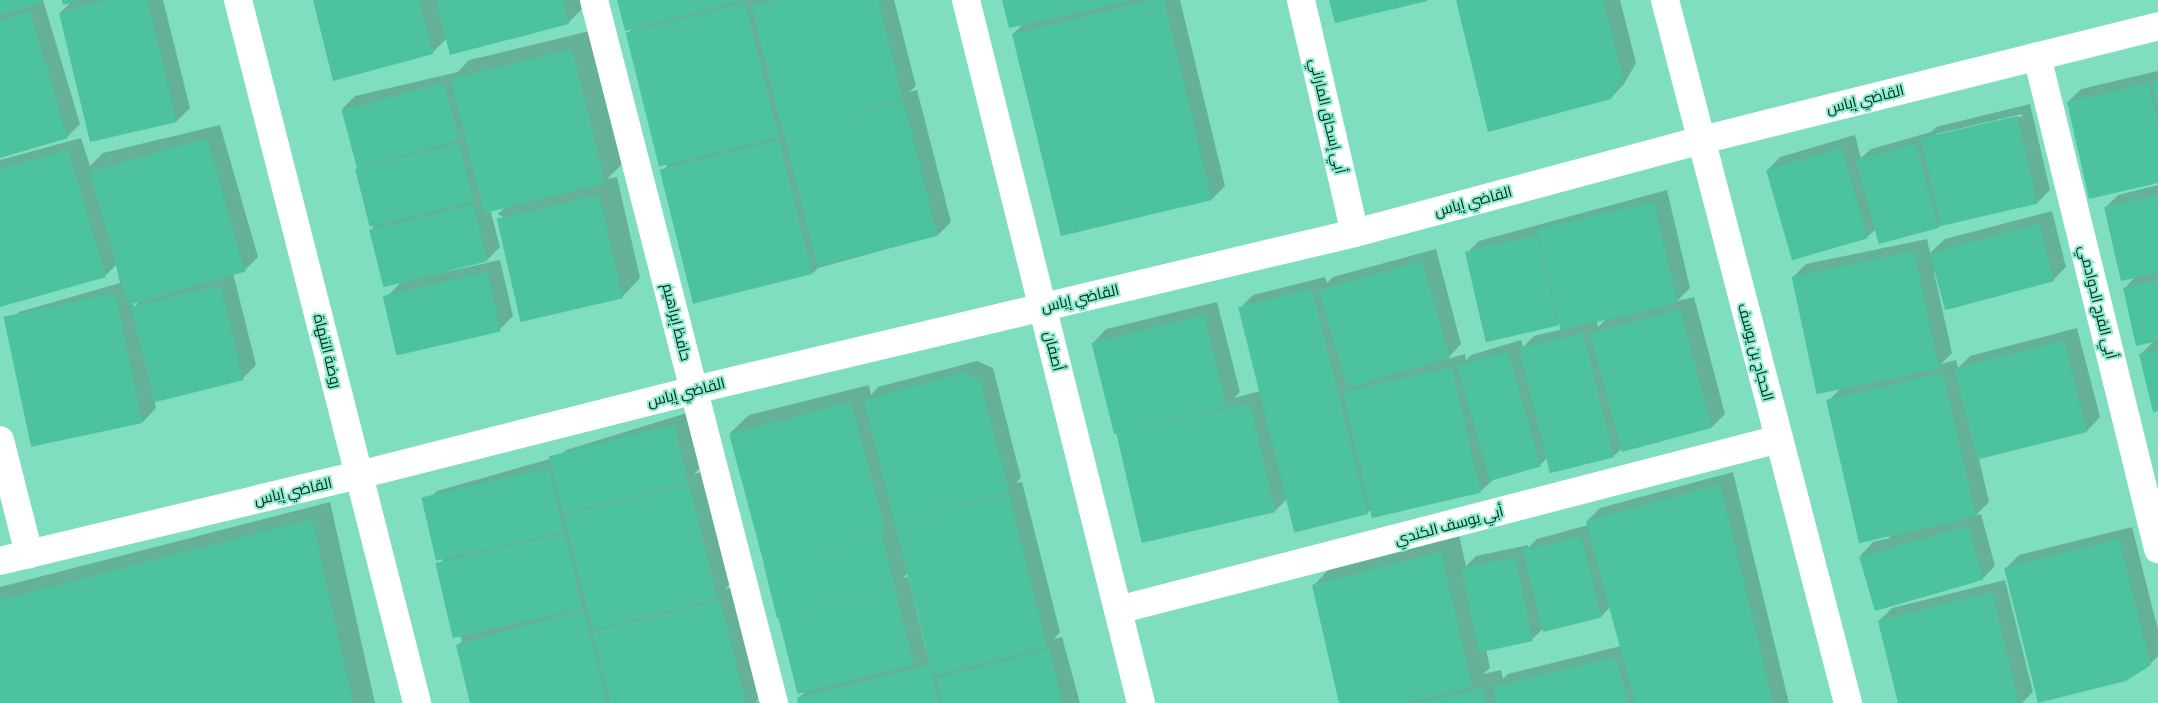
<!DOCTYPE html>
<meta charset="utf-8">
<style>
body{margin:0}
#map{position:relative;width:2158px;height:703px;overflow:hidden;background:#7edebf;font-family:Commissioner,Cairo,sans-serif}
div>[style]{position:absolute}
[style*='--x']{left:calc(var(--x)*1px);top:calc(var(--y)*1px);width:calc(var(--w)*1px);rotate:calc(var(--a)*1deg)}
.shadow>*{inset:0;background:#0003}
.building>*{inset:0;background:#4cc2a0;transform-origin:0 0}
.street>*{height:28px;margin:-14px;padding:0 14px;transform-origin:14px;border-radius:14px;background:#fff}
span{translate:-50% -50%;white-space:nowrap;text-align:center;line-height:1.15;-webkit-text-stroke:4px #8bebcc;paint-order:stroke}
.street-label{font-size:15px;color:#00281e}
</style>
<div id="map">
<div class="shadow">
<div style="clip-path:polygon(0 0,43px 0,80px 124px,67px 137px,0 156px)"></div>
<div style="clip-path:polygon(63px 0,163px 0,190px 108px,177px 121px,60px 13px,72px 1px)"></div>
<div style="clip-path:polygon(314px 0,585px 0,586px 5px,568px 23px,447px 38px,432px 53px)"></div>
<div style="clip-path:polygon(618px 0,894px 0,916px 86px,909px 92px,917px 90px,951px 222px,938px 235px,818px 268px,813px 273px,661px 172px,667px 166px,627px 34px,634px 27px)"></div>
<div style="clip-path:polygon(1003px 0,1180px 0,1225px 186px,1212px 199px,1013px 34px,1023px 24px)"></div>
<div style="clip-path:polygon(1457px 0,1620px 0,1636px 63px,1624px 84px,1611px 98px)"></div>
<div style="clip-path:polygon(590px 31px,623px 163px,607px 179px,617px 177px,640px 278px,622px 297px,498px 214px,507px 205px,490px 209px,500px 247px,487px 260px,418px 278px,500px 260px,513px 316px,500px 329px,385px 299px,401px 282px,371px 230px,376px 224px,357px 169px,362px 164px,342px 109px,355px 96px,458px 72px,469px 60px)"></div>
<div style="clip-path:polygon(2158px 71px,2158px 182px,2068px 102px,2081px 89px)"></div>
<div style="clip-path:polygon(evenodd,2030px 104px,2050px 190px,2037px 203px,1943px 222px,1939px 227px,1880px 243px,1876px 229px,1867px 237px,1767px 171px,1780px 157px,1855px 135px,1861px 158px,1871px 149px,1931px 132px,1936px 127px,2030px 104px,2022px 114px,2023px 116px,1936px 137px,1936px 134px,2022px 114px)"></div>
<div style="clip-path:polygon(evenodd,220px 125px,258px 257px,245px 270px,233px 273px,256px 365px,243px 378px,150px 380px,156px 408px,143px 422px,6px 325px,19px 312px,120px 283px,116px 265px,106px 275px,0 305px,0 160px,81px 138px,90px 166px,103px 153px,220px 125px,148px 292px,134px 307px,131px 296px,148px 292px)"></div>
<div style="clip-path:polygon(2158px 185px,2158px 410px,2141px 354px,2154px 341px,2124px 289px,2136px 276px,2105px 208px,2118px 195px)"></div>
<div style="clip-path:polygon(evenodd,1667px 190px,1690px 288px,1677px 301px,1694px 297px,1725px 414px,1712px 427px,1622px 448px,1615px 455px,1552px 472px,1548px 457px,1540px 465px,1494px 479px,1482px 490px,1376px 517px,1373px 507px,1367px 513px,1287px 499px,1275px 511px,1119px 436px,1123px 432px,1093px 343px,1106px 329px,1217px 302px,1240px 392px,1234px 398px,1260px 391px,1240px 308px,1253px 295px,1325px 277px,1327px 283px,1333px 277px,1436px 249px,1461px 344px,1447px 359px,1465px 354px,1466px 360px,1471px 355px,1521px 340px,1523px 347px,1534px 336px,1563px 329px,1561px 321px,1557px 325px,1466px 254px,1479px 241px,1667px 190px,1607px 318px,1598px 327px,1596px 320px,1607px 318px)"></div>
<div style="clip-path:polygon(2052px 211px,2066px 267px,2053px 280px,1934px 272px,1952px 353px,1941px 364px,1956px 360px,1958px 368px,1970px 356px,2077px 328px,2100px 417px,2087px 431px,1979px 459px,1989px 502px,1976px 515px,1981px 514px,1995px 566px,1982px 579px,1860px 556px,1873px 542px,1890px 538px,1828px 401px,1842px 387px,1793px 277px,1806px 264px,1927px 239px,1930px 253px,1945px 239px)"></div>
<div style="clip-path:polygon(evenodd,977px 361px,993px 368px,1021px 478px,1016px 483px,1022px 482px,1060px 632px,1054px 639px,1062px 637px,1080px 703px,800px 703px,798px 698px,805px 692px,798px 693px,766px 569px,772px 563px,730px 433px,749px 415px,869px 385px,871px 395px,878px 387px,977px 361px,909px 572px,929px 649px,926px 650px,908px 577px,903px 578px,909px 572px)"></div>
<div style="clip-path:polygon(687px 413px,701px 467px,694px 474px,702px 472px,731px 583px,725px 589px,733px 587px,760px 697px,755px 702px,762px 700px,763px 703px,471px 703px,457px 646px,462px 641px,438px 570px,444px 565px,424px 504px,437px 491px,560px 456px,566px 450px)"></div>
<div style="clip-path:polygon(evenodd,1733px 472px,1789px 703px,1340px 703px,1313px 586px,1331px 567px,1459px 535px,1466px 566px,1476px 556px,1528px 545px,1528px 548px,1537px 539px,1588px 525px,1587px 521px,1600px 508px,1733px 472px,1610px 607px,1621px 646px,1508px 674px,1503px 679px,1501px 670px,1483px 674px,1490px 668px,1486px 650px,1532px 639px,1543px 629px,1601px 617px,1610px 607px)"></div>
<div style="clip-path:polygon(330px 502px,375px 703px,0 703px,0 587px)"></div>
<div style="clip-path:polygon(2132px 527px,2158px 630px,2158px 656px,2150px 664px,2006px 568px,2019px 555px)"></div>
<div style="clip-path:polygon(2005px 580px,2033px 692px,2022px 703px,1899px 703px,1879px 621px,1892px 608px)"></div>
</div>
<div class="building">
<div style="clip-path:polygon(0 0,41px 0,41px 3px,0 15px)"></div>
<div style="clip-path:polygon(62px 0,78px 0,78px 1px,63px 5px)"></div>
<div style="clip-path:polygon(106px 0,147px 0,177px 122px,90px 142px,59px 13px)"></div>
<div style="clip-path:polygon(313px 0,419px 0,433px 54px,333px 81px)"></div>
<div style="clip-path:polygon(436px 0,563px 0,569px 24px,450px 55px)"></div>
<div style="clip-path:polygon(617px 0,741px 0,741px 1px,625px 31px)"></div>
<div style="clip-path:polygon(778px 0,878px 0,903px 100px,783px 134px,752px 6px)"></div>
<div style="clip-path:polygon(1002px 0,1129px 0,1129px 1px,1009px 28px)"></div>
<div style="clip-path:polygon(1151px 0,1164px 0,1212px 200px,1061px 236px,1012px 34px)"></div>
<div style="clip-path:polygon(1329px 0,1427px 0,1427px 1px,1335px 23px)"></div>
<div style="clip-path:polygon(1456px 0,1603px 0,1623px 77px,1611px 99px,1488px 132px)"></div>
<div style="left:745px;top:3px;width:138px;height:123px;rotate:76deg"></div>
<div style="clip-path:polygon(30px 12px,68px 138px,0 158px,0 20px)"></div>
<div style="left:572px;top:49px;width:138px;height:125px;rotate:76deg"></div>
<div style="clip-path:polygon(2158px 81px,2158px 108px,2157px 108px,2151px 83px)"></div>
<div style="left:444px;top:83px;width:59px;height:106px;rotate:75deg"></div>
<div style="clip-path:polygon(2148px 83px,2158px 124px,2158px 183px,2089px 199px,2067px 102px)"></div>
<div style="left:904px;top:102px;width:138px;height:124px;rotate:76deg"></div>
<div style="left:2017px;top:116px;width:90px;height:99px;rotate:77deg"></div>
<div style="left:207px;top:138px;width:139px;height:122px;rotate:74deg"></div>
<div style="left:779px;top:140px;width:138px;height:123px;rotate:76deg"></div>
<div style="left:459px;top:143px;width:60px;height:107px;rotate:76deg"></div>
<div style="left:1916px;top:144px;width:87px;height:62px;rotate:75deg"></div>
<div style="left:1842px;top:148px;width:94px;height:79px;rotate:74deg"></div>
<div style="clip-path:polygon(68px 150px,106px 277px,0 307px,0 169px)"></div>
<div style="left:599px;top:195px;width:106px;height:105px;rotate:77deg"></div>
<div style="clip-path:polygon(2158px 195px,2158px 273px,2121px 281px,2104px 207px)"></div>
<div style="left:1654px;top:202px;width:104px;height:120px;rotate:77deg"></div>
<div style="left:473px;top:204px;width:59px;height:107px;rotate:76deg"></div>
<div style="left:2039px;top:224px;width:59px;height:113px;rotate:75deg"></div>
<div style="left:1537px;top:235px;width:93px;height:74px;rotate:77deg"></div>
<div style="left:1914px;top:251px;width:120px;height:125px;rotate:78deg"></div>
<div style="left:1422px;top:261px;width:101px;height:107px;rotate:74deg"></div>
<div style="left:487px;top:272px;width:61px;height:107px;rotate:77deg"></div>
<div style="clip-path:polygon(2158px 280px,2158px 341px,2136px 346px,2123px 288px)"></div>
<div style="left:220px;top:285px;width:98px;height:92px;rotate:76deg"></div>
<div style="left:1312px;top:289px;width:232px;height:76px;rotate:76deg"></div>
<div style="left:115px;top:293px;width:133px;height:114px;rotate:78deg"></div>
<div style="left:1680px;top:309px;width:123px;height:93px;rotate:75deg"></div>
<div style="left:1204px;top:315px;width:94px;height:116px;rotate:76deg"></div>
<div style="left:1583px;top:333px;width:128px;height:66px;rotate:76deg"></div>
<div style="left:2064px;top:341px;width:94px;height:113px;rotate:76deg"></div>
<div style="clip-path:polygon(2158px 350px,2158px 411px,2153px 412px,2139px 354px)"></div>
<div style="left:1508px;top:352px;width:119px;height:53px;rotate:74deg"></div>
<div style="left:1452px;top:367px;width:129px;height:112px;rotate:77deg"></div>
<div style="clip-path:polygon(963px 373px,980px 381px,1009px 492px,894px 522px,864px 400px)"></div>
<div style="left:1943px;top:373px;width:147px;height:120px;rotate:77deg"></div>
<div style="left:851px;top:402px;width:135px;height:126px;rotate:75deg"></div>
<div style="left:1250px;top:403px;width:112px;height:137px;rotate:77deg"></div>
<div style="left:674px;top:425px;width:59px;height:129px;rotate:76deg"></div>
<div style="left:549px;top:468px;width:65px;height:131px;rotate:77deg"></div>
<div style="left:689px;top:484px;width:118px;height:129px;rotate:76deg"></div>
<div style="clip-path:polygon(1720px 484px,1773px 703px,1635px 703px,1586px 521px)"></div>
<div style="left:1009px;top:494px;width:158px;height:118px;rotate:76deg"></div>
<div style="clip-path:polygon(312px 519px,353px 703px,0 703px,0 600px)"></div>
<div style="left:1968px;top:526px;width:56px;height:113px;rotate:74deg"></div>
<div style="left:565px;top:533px;width:77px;height:133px;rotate:77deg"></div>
<div style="left:882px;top:535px;width:55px;height:122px;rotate:76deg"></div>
<div style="left:1581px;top:536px;width:84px;height:60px;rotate:76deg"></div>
<div style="clip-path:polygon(2119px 539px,2151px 665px,2126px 681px,2038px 703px,2004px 568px)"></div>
<div style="clip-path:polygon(1441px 552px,1472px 687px,1406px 703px,1339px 703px,1312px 585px)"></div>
<div style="left:1515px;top:557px;width:86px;height:55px;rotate:78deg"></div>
<div style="left:895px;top:589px;width:78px;height:120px;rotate:76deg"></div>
<div style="clip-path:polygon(1992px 592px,2019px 703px,1898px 703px,1878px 621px)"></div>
<div style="clip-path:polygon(720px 600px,746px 703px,610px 703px,592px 632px)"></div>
<div style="clip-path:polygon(584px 609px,607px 703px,470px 703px,456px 645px)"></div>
<div style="clip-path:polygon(1049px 649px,1063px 703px,942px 703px,936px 678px)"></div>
<div style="clip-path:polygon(1616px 657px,1628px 703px,1497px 703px,1493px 687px)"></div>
<div style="clip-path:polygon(929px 665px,939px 703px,798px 703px,797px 698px)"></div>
<div style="clip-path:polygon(1483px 688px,1487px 703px,1420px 703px,1420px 702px)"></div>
</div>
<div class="street">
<div style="--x:238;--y:0;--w:725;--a:75.71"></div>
<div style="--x:594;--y:0;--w:726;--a:75.64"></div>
<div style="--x:966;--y:0;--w:724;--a:76.02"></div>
<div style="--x:1301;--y:0;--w:239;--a:77"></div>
<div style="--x:1665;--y:0;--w:726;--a:75.41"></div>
<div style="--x:2037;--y:56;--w:508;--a:76.21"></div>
<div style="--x:0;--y:440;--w:118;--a:75.7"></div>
<div style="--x:0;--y:561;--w:369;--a:-13.5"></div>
<div style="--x:359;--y:475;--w:346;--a:-14.2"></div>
<div style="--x:694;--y:390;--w:679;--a:-13.36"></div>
<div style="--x:1355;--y:233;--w:359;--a:-15"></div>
<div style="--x:1702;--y:140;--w:470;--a:-14"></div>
<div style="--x:1118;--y:610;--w:683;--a:-14.5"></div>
</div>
<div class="street-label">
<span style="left:1865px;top:99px;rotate:-14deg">القاضي إياس</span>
<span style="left:1328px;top:116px;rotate:77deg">أبي إسحاق الماراني</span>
<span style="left:1473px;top:201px;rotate:-15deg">القاضي إياس</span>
<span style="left:1080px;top:298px;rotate:-13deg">القاضي إياس</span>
<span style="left:2098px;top:302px;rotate:76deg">أبي الفرج الدوادمي</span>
<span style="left:677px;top:322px;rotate:76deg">حافظ إبراهيم</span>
<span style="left:328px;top:351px;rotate:76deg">روضة التنهاة</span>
<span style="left:1054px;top:351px;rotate:76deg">أصفان</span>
<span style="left:1756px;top:352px;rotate:75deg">الحجاج بن يوسف</span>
<span style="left:686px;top:392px;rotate:-14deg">القاضي إياس</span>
<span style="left:293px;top:491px;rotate:-13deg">القاضي إياس</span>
<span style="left:1449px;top:525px;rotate:-15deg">أبي يوسف الكندي</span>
</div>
</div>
